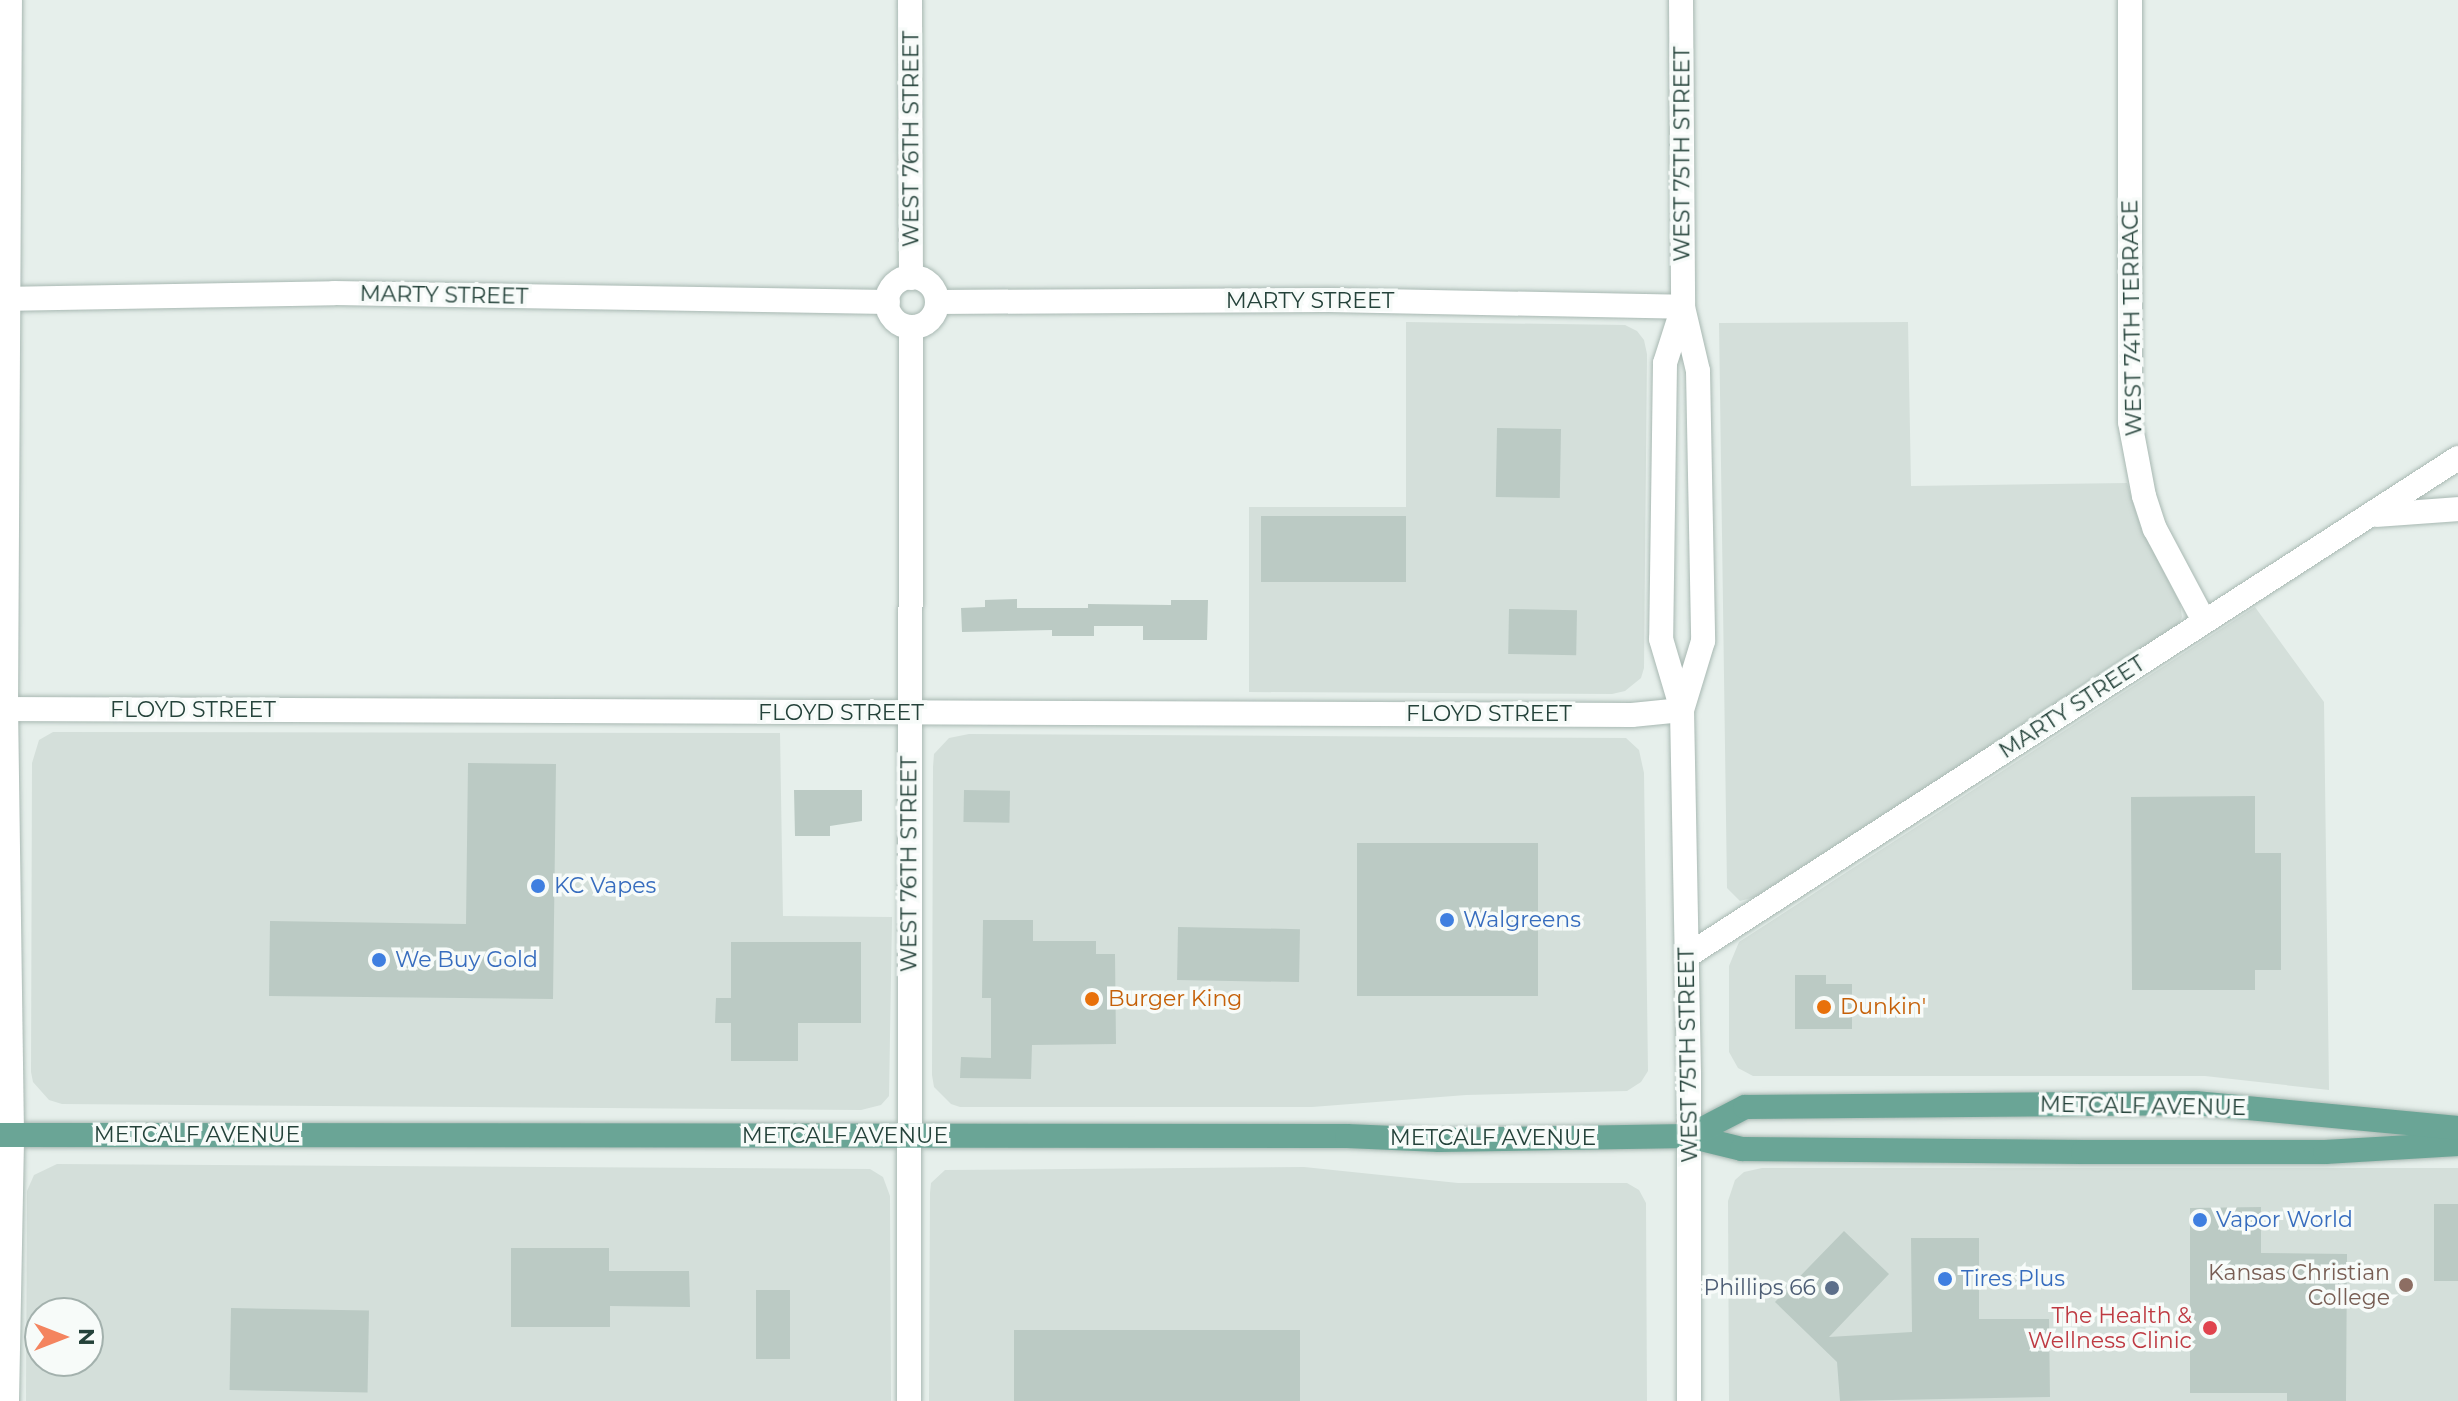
<!DOCTYPE html>
<style>
body{margin:0}
#map{position:relative;width:2458px;height:1401px;overflow:hidden;background:#e6efeb;font-family:Montserrat,sans-serif}
div>[style]{position:absolute}
[style*='--x']{left:calc(var(--x)*1px);top:calc(var(--y)*1px);width:calc(var(--w)*1px);rotate:calc(var(--a)*1deg)}
.built>*{inset:0;background:#d4dfda}
.building>*{inset:0;background:#bbcac4;transform-origin:0 0}
.roads{filter:drop-shadow(0 0 2px #a8b8b2) drop-shadow(0 0 2px #a8b8b2)}
.minor>*{height:24px;margin:-12px;padding:0 12px;transform-origin:12px;border-radius:12px;background:#fff}
.minor>.ring{margin:-12px;padding:0;box-sizing:content-box;background:none;border:24px solid #fff;border-radius:50%}
.secondary>*{height:24px;margin:-12px;padding:0 12px;transform-origin:12px;border-radius:12px;background:#fff}
.primary>*{height:24px;margin:-12px;padding:0 12px;transform-origin:12px;border-radius:12px;background:#6aa596}
.dots>*{width:22px;height:22px;translate:-50% -50%;box-sizing:border-box;border:4px solid #f7fbf9;border-radius:50%}
span{translate:-50% -50%;white-space:nowrap;text-align:center;line-height:1.15;-webkit-text-stroke:7px #f7fbf9;paint-order:stroke}
.street-label{font-size:22px;color:#24423a}
.shop-label{font-size:22px;color:#366cbe}
.left{translate:0 -50%;text-align:left}
.food-label{font-size:22px;color:#c56008}
.education-label{font-size:22px;color:#785e54}
.right{translate:-100% -50%;text-align:right}
.service-label{font-size:22px;color:#4e5e75}
.health-label{font-size:22px;color:#be3a42}
.north{position:absolute;left:24px;top:1297px;width:80px;height:80px;box-sizing:border-box;background:#f7fbf9;border:2px solid #a3b1ad;border-radius:50%;rotate:90deg;font-size:22px;font-weight:700;line-height:32px;text-align:center;color:#24423a}
.north::after{content:'';display:block;margin:auto;width:28px;height:36px;background:#f4845f;clip-path:polygon(50% 0,100% 100%,50% 72%,0 100%)}
</style>
<div id="map">
<div class="built">
<div style="clip-path:polygon(1406px 322px,1625px 325px,1637px 331px,1644px 340px,1647px 354px,1644px 668px,1641px 678px,1625px 691px,1612px 694px,1249px 692px,1249px 507px,1406px 507px)"></div>
<div style="clip-path:polygon(1908px 322px,1911px 486px,2127px 483px,2141px 528px,2180px 603px,2182px 617px,2177px 627px,1755px 897px,1740px 901px,1727px 888px,1719px 323px)"></div>
<div style="clip-path:polygon(2255px 607px,2324px 702px,2329px 1090px,2205px 1076px,1753px 1076px,1738px 1068px,1729px 1052px,1729px 966px,1739px 942px)"></div>
<div style="clip-path:polygon(53px 732px,780px 733px,783px 916px,892px 917px,889px 1096px,881px 1105px,861px 1110px,62px 1104px,49px 1100px,33px 1082px,31px 1072px,32px 763px,39px 740px)"></div>
<div style="clip-path:polygon(969px 734px,1626px 738px,1639px 750px,1644px 773px,1648px 1071px,1641px 1082px,1627px 1091px,1466px 1095px,1312px 1107px,960px 1107px,951px 1104px,934px 1087px,932px 1075px,933px 767px,934px 754px,949px 738px)"></div>
<div style="clip-path:polygon(evenodd,57px 1164px,870px 1169px,883px 1177px,890px 1196px,891px 1401px,26px 1401px,27px 1191px,34px 1175px,57px 1164px,40px 1313px,88px 1313px,88px 1361px,40px 1361px,40px 1313px)"></div>
<div style="clip-path:polygon(1304px 1167px,1458px 1183px,1627px 1183px,1639px 1190px,1646px 1203px,1647px 1401px,929px 1401px,930px 1193px,931px 1183px,945px 1170px)"></div>
<div style="clip-path:polygon(1762px 1168px,2458px 1168px,2458px 1401px,1729px 1401px,1728px 1201px,1735px 1180px,1744px 1172px)"></div>
</div>
<div class="building">
<div style="left:1497px;top:428px;width:64px;height:69px;rotate:1deg"></div>
<div style="left:1406px;top:516px;width:66px;height:145px;rotate:90deg"></div>
<div style="clip-path:polygon(1017px 599px,1017px 608px,1088px 608px,1088px 604px,1171px 605px,1171px 600px,1208px 600px,1207px 640px,1143px 640px,1143px 626px,1094px 626px,1094px 636px,1052px 636px,1052px 630px,962px 632px,961px 608px,985px 607px,985px 600px)"></div>
<div style="left:1509px;top:609px;width:68px;height:45px;rotate:1deg"></div>
<div style="clip-path:polygon(468px 763px,556px 764px,553px 999px,269px 996px,270px 921px,466px 924px)"></div>
<div style="clip-path:polygon(794px 790px,862px 790px,862px 821px,830px 826px,830px 836px,795px 836px)"></div>
<div style="left:964px;top:790px;width:46px;height:32px;rotate:1deg"></div>
<div style="clip-path:polygon(2255px 796px,2255px 853px,2281px 853px,2281px 970px,2255px 970px,2255px 990px,2132px 990px,2131px 797px)"></div>
<div style="left:1357px;top:843px;width:181px;height:153px"></div>
<div style="clip-path:polygon(983px 920px,1033px 920px,1033px 941px,1096px 941px,1096px 954px,1115px 954px,1116px 1044px,1032px 1045px,1031px 1079px,960px 1078px,961px 1057px,991px 1058px,991px 998px,982px 998px)"></div>
<div style="left:1178px;top:927px;width:122px;height:53px;rotate:1deg"></div>
<div style="clip-path:polygon(731px 942px,861px 942px,861px 1023px,798px 1023px,798px 1061px,731px 1061px,731px 1023px,715px 1023px,716px 998px,731px 998px)"></div>
<div style="clip-path:polygon(1795px 975px,1826px 975px,1826px 984px,1852px 984px,1852px 1029px,1795px 1029px)"></div>
<div style="left:2434px;top:1204px;width:24px;height:77px"></div>
<div style="clip-path:polygon(2261px 1207px,2261px 1253px,2347px 1254px,2346px 1401px,2287px 1401px,2287px 1393px,2190px 1393px,2190px 1208px)"></div>
<div style="clip-path:polygon(1844px 1231px,1889px 1274px,1829px 1337px,1912px 1332px,1911px 1238px,1979px 1238px,1979px 1319px,2049px 1319px,2050px 1397px,1840px 1401px,1837px 1362px,1775px 1302px)"></div>
<div style="clip-path:polygon(511px 1248px,609px 1248px,609px 1271px,689px 1271px,690px 1307px,610px 1306px,610px 1327px,511px 1327px)"></div>
<div style="left:756px;top:1290px;width:34px;height:69px"></div>
<div style="left:231px;top:1308px;width:138px;height:82px;rotate:1deg"></div>
<div style="left:1014px;top:1330px;width:286px;height:71px"></div>
</div>
<div class="roads">
<div class="minor">
<div style="--x:910;--y:0;--w:278;--a:89.8"></div>
<div style="--x:2130;--y:0;--w:422;--a:90"></div>
<div style="--x:2130;--y:422;--w:75;--a:79.3"></div>
<div style="--x:2144;--y:496;--w:35;--a:72"></div>
<div style="--x:2155;--y:529;--w:104;--a:62"></div>
<div class="ring" style="left:887px;top:277px;width:26px;height:26px"></div>
<div style="--x:0;--y:299;--w:334;--a:-1"></div>
<div style="--x:334;--y:293;--w:554;--a:0.93"></div>
<div style="--x:937;--y:302;--w:392;--a:-0.3"></div>
<div style="--x:1329;--y:300;--w:354;--a:1.1"></div>
<div style="--x:2377;--y:515;--w:81;--a:-4.2"></div>
<div style="--x:0;--y:709;--w:1632;--a:0.21"></div>
<div style="--x:1632;--y:715;--w:50;--a:-5.7"></div>
<div style="--x:1687;--y:956;--w:918;--a:-32.86"></div>
<div style="--x:7;--y:1401;--w:266;--a:-88.9"></div>
<div style="--x:12;--y:1135;--w:426;--a:-90.8"></div>
<div style="--x:6;--y:709;--w:709;--a:-89.68"></div>
<div style="--x:909;--y:1401;--w:1073;--a:-89.89"></div>
</div>
<div class="secondary">
<div style="--x:1681;--y:0;--w:307;--a:89.6"></div>
<div style="--x:1683;--y:307;--w:66;--a:76.8"></div>
<div style="--x:1698;--y:371;--w:270;--a:88.9"></div>
<div style="--x:1703;--y:641;--w:72;--a:106.9"></div>
<div style="--x:1683;--y:307;--w:59;--a:107.8"></div>
<div style="--x:1665;--y:363;--w:276;--a:90.8"></div>
<div style="--x:1661;--y:639;--w:74;--a:73.5"></div>
<div style="--x:1682;--y:710;--w:363;--a:88.9"></div>
<div style="--x:1689;--y:1073;--w:328;--a:90"></div>
</div>
<div class="primary">
<div style="--x:0;--y:1135;--w:1347;--a:0.04"></div>
<div style="--x:1347;--y:1136;--w:92;--a:2.5"></div>
<div style="--x:1439;--y:1140;--w:250;--a:-0.9"></div>
<div style="--x:1689;--y:1136;--w:55;--a:13.8"></div>
<div style="--x:1742;--y:1149;--w:341;--a:0.5"></div>
<div style="--x:2083;--y:1152;--w:242;--a:0"></div>
<div style="--x:2325;--y:1152;--w:133;--a:-3.4"></div>
<div style="--x:1689;--y:1136;--w:63;--a:-27.4"></div>
<div style="--x:1745;--y:1107;--w:450;--a:-0.5"></div>
<div style="--x:2195;--y:1103;--w:264;--a:5.4"></div>
</div>
</div>
<div class="dots">
<div style="left:538px;top:886px;background:#3f7fe0"></div>
<div style="left:1447px;top:920px;background:#3f7fe0"></div>
<div style="left:379px;top:960px;background:#3f7fe0"></div>
<div style="left:1092px;top:999px;background:#e8710a"></div>
<div style="left:1824px;top:1007px;background:#e8710a"></div>
<div style="left:2200px;top:1220px;background:#3f7fe0"></div>
<div style="left:1945px;top:1279px;background:#3f7fe0"></div>
<div style="left:2406px;top:1285px;background:#8d6e63"></div>
<div style="left:1832px;top:1288px;background:#5c6f8a"></div>
<div style="left:2210px;top:1328px;background:#e0444e"></div>
</div>
<div class="street-label">
<span style="left:911px;top:139px;rotate:-90deg">WEST 76TH STREET</span>
<span style="left:1682px;top:154px;rotate:-90deg">WEST 75TH STREET</span>
<span style="left:444px;top:295px;rotate:1deg">MARTY STREET</span>
<span style="left:1310px;top:301px">MARTY STREET</span>
<span style="left:2132px;top:318px;rotate:-91deg">WEST 74TH TERRACE</span>
<span style="left:2072px;top:707px;rotate:-33deg">MARTY STREET</span>
<span style="left:193px;top:710px">FLOYD STREET</span>
<span style="left:841px;top:713px">FLOYD STREET</span>
<span style="left:1489px;top:714px">FLOYD STREET</span>
<span style="left:909px;top:864px;rotate:-90deg">WEST 76TH STREET</span>
<span style="left:1688px;top:1055px;rotate:-91deg">WEST 75TH STREET</span>
<span style="left:2143px;top:1106px;rotate:1deg">METCALF AVENUE</span>
<span style="left:197px;top:1135px">METCALF AVENUE</span>
<span style="left:845px;top:1136px">METCALF AVENUE</span>
<span style="left:1493px;top:1138px">METCALF AVENUE</span>
</div>
<div class="shop-label">
<span class="left" style="left:554px;top:886px">KC Vapes</span>
<span class="left" style="left:1463px;top:920px">Walgreens</span>
<span class="left" style="left:395px;top:960px">We Buy Gold</span>
<span class="left" style="left:2216px;top:1220px">Vapor World</span>
<span class="left" style="left:1961px;top:1279px">Tires Plus</span>
</div>
<div class="food-label">
<span class="left" style="left:1108px;top:999px">Burger King</span>
<span class="left" style="left:1840px;top:1007px">Dunkin'</span>
</div>
<div class="education-label">
<span class="right" style="left:2390px;top:1285px">Kansas Christian<br>College</span>
</div>
<div class="service-label">
<span class="right" style="left:1816px;top:1288px">Phillips 66</span>
</div>
<div class="health-label">
<span class="right" style="left:2192px;top:1328px">The Health &amp;<br>Wellness Clinic</span>
</div>
<div class="north">N</div>
</div>
